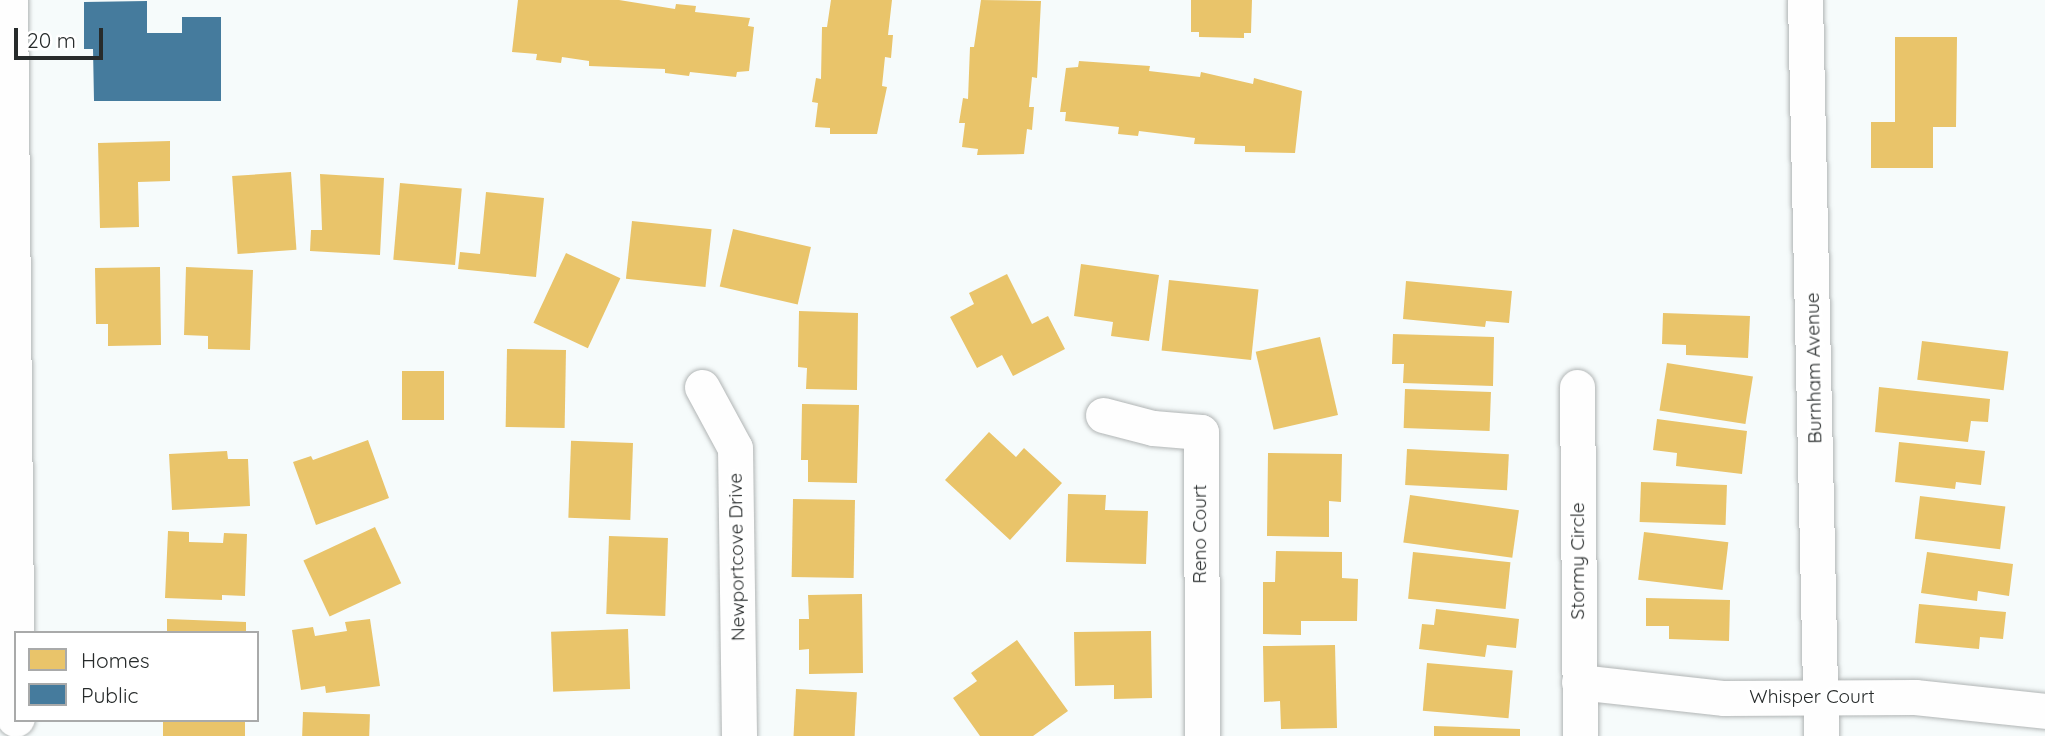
<!DOCTYPE html>
<style>
body{margin:0}
#map{position:relative;width:2045px;height:736px;overflow:hidden;background:#f6fbfb;font-family:Quicksand,sans-serif}
div>[style]{position:absolute}
[style*='--x']{left:calc(var(--x)*1px);top:calc(var(--y)*1px);width:calc(var(--w)*1px);rotate:calc(var(--a)*1deg)}
.homes>*{inset:0;background:#e9c46a;transform-origin:0 0}
.public>*{inset:0;background:#457b9d}
.roads{filter:drop-shadow(0 0 2px #b1b5b5) drop-shadow(0 0 2px #b1b5b5)}
.minor>*{height:35px;margin:-17.5px;padding:0 17.5px;transform-origin:17.5px;border-radius:17.5px;background:#fefefe}
.tertiary>*{height:38px;margin:-19px;padding:0 19px;transform-origin:19px;border-radius:19px;background:#fefefe}
span{translate:-50% -50%;white-space:nowrap;text-align:center;line-height:1.15;-webkit-text-stroke:7px #fff;paint-order:stroke}
.street-label{font-size:19px;color:#272b2b}
.legend{position:absolute;left:14px;top:631px;width:245px;height:91px;box-sizing:border-box;background:#fff;border:2px solid #a9aaaa;margin:0;padding:9px 12px;list-style:none;font-size:21px;color:#272b2b}
.legend li{display:flex;align-items:center;gap:14px;height:35px}
.legend b{width:35px;border:2px solid #a9aaaa}
.scale{position:absolute;left:14px;top:28px;width:89px;height:32px;box-sizing:border-box;border:4px solid #272b2b;border-top:0;padding-left:9px;font-size:21px;line-height:24px;white-space:nowrap;color:#272b2b;-webkit-text-stroke:5px #fff;paint-order:stroke}
</style>
<div id="map">
<div class="homes">
<div style="clip-path:polygon(518px 0,619px 0,675px 9px,676px 4px,696px 6px,695px 12px,750px 18px,748px 26px,754px 27px,749px 71px,737px 72px,736px 77px,690px 72px,689px 76px,665px 73px,665px 69px,589px 66px,589px 61px,562px 57px,561px 63px,536px 60px,537px 54px,512px 52px)"></div>
<div style="clip-path:polygon(831px 0,892px 0,888px 35px,893px 35px,891px 58px,885px 57px,882px 86px,887px 87px,877px 134px,830px 134px,830px 128px,815px 127px,818px 103px,812px 102px,816px 78px,821px 79px,822px 27px,827px 27px)"></div>
<div style="clip-path:polygon(981px 0,1041px 1px,1037px 78px,1032px 77px,1029px 107px,1034px 107px,1032px 130px,1027px 129px,1024px 154px,977px 155px,978px 149px,962px 147px,965px 123px,959px 123px,963px 98px,968px 99px,970px 47px,974px 47px)"></div>
<div style="clip-path:polygon(1191px 0,1252px 0,1251px 33px,1244px 33px,1244px 38px,1199px 37px,1199px 32px,1191px 32px)"></div>
<div style="clip-path:polygon(1895px 37px,1957px 37px,1956px 127px,1933px 127px,1933px 168px,1871px 168px,1871px 122px,1895px 122px)"></div>
<div style="clip-path:polygon(1079px 61px,1150px 66px,1149px 71px,1200px 77px,1201px 72px,1253px 84px,1254px 78px,1302px 91px,1295px 153px,1245px 152px,1245px 146px,1194px 144px,1195px 138px,1139px 131px,1138px 136px,1118px 134px,1119px 127px,1065px 121px,1066px 112px,1060px 112px,1066px 68px,1078px 67px)"></div>
<div style="clip-path:polygon(170px 141px,170px 181px,138px 182px,139px 227px,100px 228px,98px 143px)"></div>
<div style="left:291px;top:172px;width:78px;height:59px;rotate:86deg"></div>
<div style="clip-path:polygon(320px 174px,384px 178px,380px 255px,310px 251px,311px 230px,322px 230px)"></div>
<div style="left:400px;top:183px;width:62px;height:77px;rotate:5deg"></div>
<div style="clip-path:polygon(486px 192px,544px 198px,536px 277px,458px 269px,460px 252px,480px 254px)"></div>
<div style="left:632px;top:221px;width:80px;height:58px;rotate:6deg"></div>
<div style="left:733px;top:229px;width:80px;height:59px;rotate:13deg"></div>
<div style="left:566px;top:253px;width:60px;height:77px;rotate:25deg"></div>
<div style="clip-path:polygon(1081px 264px,1159px 275px,1149px 341px,1111px 336px,1113px 322px,1074px 316px)"></div>
<div style="clip-path:polygon(160px 267px,161px 345px,108px 346px,108px 324px,96px 324px,95px 268px)"></div>
<div style="clip-path:polygon(186px 267px,253px 270px,250px 350px,208px 349px,208px 336px,184px 335px)"></div>
<div style="clip-path:polygon(1007px 274px,1032px 324px,1048px 316px,1065px 349px,1013px 376px,1002px 355px,977px 368px,950px 317px,974px 304px,969px 293px)"></div>
<div style="left:1169px;top:280px;width:90px;height:71px;rotate:6deg"></div>
<div style="clip-path:polygon(1406px 281px,1512px 291px,1509px 323px,1486px 321px,1485px 327px,1403px 319px)"></div>
<div style="clip-path:polygon(799px 311px,858px 313px,857px 390px,806px 389px,807px 368px,798px 367px)"></div>
<div style="clip-path:polygon(1663px 313px,1750px 316px,1748px 358px,1686px 355px,1686px 345px,1662px 344px)"></div>
<div style="clip-path:polygon(1393px 334px,1494px 337px,1493px 386px,1403px 383px,1404px 364px,1392px 364px)"></div>
<div style="left:1320px;top:337px;width:80px;height:66px;rotate:77deg"></div>
<div style="left:1922px;top:341px;width:87px;height:39px;rotate:7deg"></div>
<div style="left:507px;top:349px;width:59px;height:78px;rotate:1deg"></div>
<div style="left:1667px;top:363px;width:87px;height:48px;rotate:9deg"></div>
<div style="left:402px;top:371px;width:42px;height:49px"></div>
<div style="clip-path:polygon(1879px 387px,1990px 399px,1988px 422px,1971px 421px,1968px 442px,1875px 432px)"></div>
<div style="left:1405px;top:389px;width:86px;height:39px;rotate:2deg"></div>
<div style="clip-path:polygon(802px 404px,859px 405px,857px 483px,808px 482px,808px 460px,801px 460px)"></div>
<div style="clip-path:polygon(1657px 419px,1747px 431px,1742px 474px,1676px 466px,1677px 453px,1653px 450px)"></div>
<div style="clip-path:polygon(989px 432px,1016px 457px,1024px 448px,1062px 483px,1010px 540px,945px 480px)"></div>
<div style="clip-path:polygon(368px 440px,389px 498px,316px 525px,293px 462px,311px 456px,313px 460px)"></div>
<div style="clip-path:polygon(1899px 442px,1985px 451px,1981px 485px,1956px 482px,1955px 489px,1895px 482px)"></div>
<div style="left:633px;top:443px;width:77px;height:62px;rotate:92deg"></div>
<div style="left:1407px;top:449px;width:102px;height:36px;rotate:3deg"></div>
<div style="clip-path:polygon(227px 451px,228px 459px,248px 459px,250px 506px,172px 510px,169px 454px)"></div>
<div style="clip-path:polygon(1268px 453px,1342px 454px,1341px 502px,1329px 501px,1329px 537px,1267px 536px)"></div>
<div style="left:1641px;top:482px;width:86px;height:40px;rotate:2deg"></div>
<div style="clip-path:polygon(1068px 494px,1106px 495px,1105px 510px,1148px 511px,1146px 564px,1066px 562px)"></div>
<div style="left:1410px;top:495px;width:110px;height:48px;rotate:8deg"></div>
<div style="left:1920px;top:496px;width:86px;height:43px;rotate:7deg"></div>
<div style="left:793px;top:499px;width:62px;height:78px;rotate:1deg"></div>
<div style="left:375px;top:527px;width:62px;height:79px;rotate:65deg"></div>
<div style="clip-path:polygon(168px 531px,189px 532px,189px 542px,223px 543px,224px 533px,247px 534px,245px 596px,222px 595px,222px 600px,165px 598px)"></div>
<div style="left:1644px;top:532px;width:85px;height:48px;rotate:7deg"></div>
<div style="left:609px;top:536px;width:59px;height:78px;rotate:2deg"></div>
<div style="clip-path:polygon(1276px 551px,1342px 552px,1342px 578px,1358px 579px,1357px 621px,1301px 621px,1301px 635px,1263px 634px,1263px 582px,1275px 582px)"></div>
<div style="left:1413px;top:552px;width:98px;height:47px;rotate:6deg"></div>
<div style="clip-path:polygon(1927px 552px,2013px 564px,2009px 596px,1978px 591px,1977px 601px,1921px 593px)"></div>
<div style="clip-path:polygon(862px 594px,863px 673px,809px 674px,809px 649px,799px 650px,799px 619px,809px 619px,808px 595px)"></div>
<div style="clip-path:polygon(1646px 598px,1730px 600px,1729px 641px,1669px 639px,1669px 626px,1646px 626px)"></div>
<div style="clip-path:polygon(1919px 604px,2006px 612px,2003px 639px,1980px 637px,1979px 649px,1915px 643px)"></div>
<div style="clip-path:polygon(1436px 609px,1519px 619px,1516px 648px,1487px 645px,1485px 657px,1419px 649px,1422px 624px,1434px 625px)"></div>
<div style="clip-path:polygon(167px 619px,246px 622px,246px 633px,167px 633px)"></div>
<div style="clip-path:polygon(370px 619px,380px 686px,326px 693px,325px 686px,301px 690px,292px 630px,313px 627px,315px 636px,347px 631px,345px 622px)"></div>
<div style="left:628px;top:629px;width:60px;height:77px;rotate:88deg"></div>
<div style="clip-path:polygon(1151px 631px,1152px 698px,1114px 699px,1114px 685px,1075px 686px,1074px 632px)"></div>
<div style="clip-path:polygon(1017px 640px,1068px 711px,1033px 736px,980px 736px,953px 698px,977px 681px,971px 673px)"></div>
<div style="clip-path:polygon(1335px 645px,1337px 728px,1281px 729px,1280px 701px,1264px 702px,1263px 646px)"></div>
<div style="left:1427px;top:663px;width:86px;height:48px;rotate:5deg"></div>
<div style="left:796px;top:689px;width:61px;height:47px;rotate:3deg"></div>
<div style="left:303px;top:712px;width:67px;height:24px;rotate:2deg"></div>
<div style="left:163px;top:720px;width:82px;height:16px"></div>
<div style="clip-path:polygon(1434px 726px,1520px 729px,1520px 736px,1434px 736px)"></div>
</div>
<div class="public">
<div style="clip-path:polygon(147px 1px,147px 33px,182px 33px,182px 17px,221px 17px,221px 101px,94px 101px,93px 49px,84px 49px,84px 2px)"></div>
</div>
<div class="roads">
<div class="minor">
<div style="--x:1805;--y:0;--w:736;--a:88.75"></div>
<div style="--x:702;--y:387;--w:69;--a:61.6"></div>
<div style="--x:735;--y:448;--w:288;--a:89.2"></div>
<div style="--x:1577;--y:387;--w:349;--a:89.5"></div>
<div style="--x:1103;--y:415;--w:52;--a:14.6"></div>
<div style="--x:1153;--y:428;--w:48;--a:4.8"></div>
<div style="--x:1201;--y:432;--w:304;--a:89.8"></div>
<div style="--x:1579;--y:682;--w:146;--a:6.3"></div>
<div style="--x:1724;--y:698;--w:191;--a:-0.3"></div>
<div style="--x:1915;--y:697;--w:131;--a:6.1"></div>
</div>
<div class="tertiary">
<div style="--x:9;--y:0;--w:718;--a:89.44"></div>
</div>
</div>
<div class="street-label">
<span style="left:1814px;top:368px;rotate:-91deg">Burnham Avenue</span>
<span style="left:1200px;top:534px;rotate:-90deg">Reno Court</span>
<span style="left:737px;top:557px;rotate:-91deg">Newportcove Drive</span>
<span style="left:1578px;top:561px;rotate:-90deg">Stormy Circle</span>
<span style="left:1812px;top:697px">Whisper Court</span>
</div>
<ul class="legend">
<li><b style="height:19px;background:#e9c46a"></b>Homes</li>
<li><b style="height:19px;background:#457b9d"></b>Public</li>
</ul>
<div class="scale">20 m</div>
</div>
